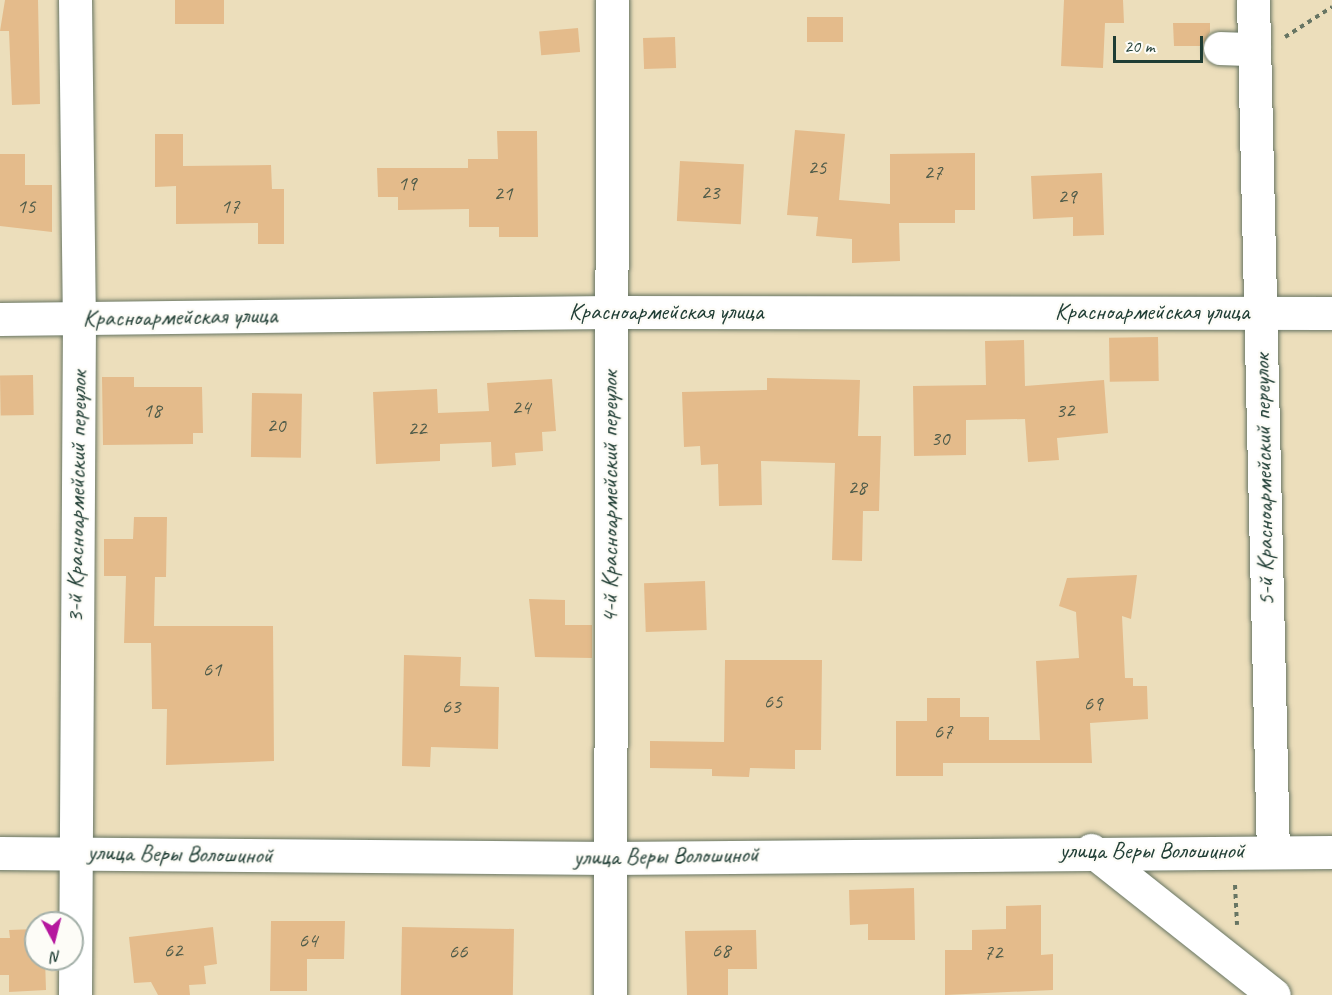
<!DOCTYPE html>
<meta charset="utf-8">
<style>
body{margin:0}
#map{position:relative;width:1332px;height:995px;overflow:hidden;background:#ecdebb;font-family:Caveat,sans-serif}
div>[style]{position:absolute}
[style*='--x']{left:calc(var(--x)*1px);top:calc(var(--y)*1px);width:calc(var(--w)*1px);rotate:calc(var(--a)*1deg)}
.building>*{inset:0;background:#e4bb8b;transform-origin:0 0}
.path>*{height:4px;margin-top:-2px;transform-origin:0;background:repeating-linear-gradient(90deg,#677563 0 4.5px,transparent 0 9px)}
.roads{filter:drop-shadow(0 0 2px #677563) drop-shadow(0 0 2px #677563)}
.minor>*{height:33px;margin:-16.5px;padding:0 16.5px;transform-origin:16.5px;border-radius:16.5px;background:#fff}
span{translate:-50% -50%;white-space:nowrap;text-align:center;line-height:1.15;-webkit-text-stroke:4.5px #fdfcf7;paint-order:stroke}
.number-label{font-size:21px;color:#505c4a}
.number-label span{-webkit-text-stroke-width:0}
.street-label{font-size:24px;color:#1f3d34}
.north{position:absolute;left:24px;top:911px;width:60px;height:60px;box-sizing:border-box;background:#fdfcf7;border:2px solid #a4b0a9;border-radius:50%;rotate:173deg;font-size:16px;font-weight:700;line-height:24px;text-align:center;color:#1f3d34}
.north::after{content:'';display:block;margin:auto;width:21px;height:27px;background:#b5179e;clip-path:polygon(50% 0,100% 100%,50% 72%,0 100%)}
.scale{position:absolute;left:1113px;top:36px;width:90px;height:27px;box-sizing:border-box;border:3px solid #1f3d34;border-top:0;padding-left:8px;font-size:18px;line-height:21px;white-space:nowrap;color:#1f3d34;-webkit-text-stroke:4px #fdfcf7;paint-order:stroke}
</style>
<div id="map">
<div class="building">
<div style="clip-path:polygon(5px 0,38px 0,40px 104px,12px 105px,9px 31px,0 31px)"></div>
<div style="left:175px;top:0;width:49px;height:24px"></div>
<div style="clip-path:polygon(1064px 0,1123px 0,1124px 23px,1105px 23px,1103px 68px,1061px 66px)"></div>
<div style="left:807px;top:17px;width:36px;height:25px"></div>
<div style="clip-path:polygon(1173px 23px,1210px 23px,1210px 32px,1202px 46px,1174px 46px)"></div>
<div style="left:578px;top:28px;width:24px;height:39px;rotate:85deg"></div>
<div style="left:675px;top:37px;width:31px;height:32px;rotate:88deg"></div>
<div style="clip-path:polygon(795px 130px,845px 134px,839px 200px,890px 204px,890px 154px,975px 153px,975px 210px,955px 210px,955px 223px,899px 223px,900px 261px,852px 263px,852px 239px,816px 236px,818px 217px,787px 215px)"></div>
<div style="clip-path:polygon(497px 131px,537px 131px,538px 237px,499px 237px,499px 227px,469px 227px,469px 209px,398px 210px,398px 197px,378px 197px,377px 168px,468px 168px,468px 159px,498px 159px)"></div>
<div style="clip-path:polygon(155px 134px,183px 134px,183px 166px,271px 165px,272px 189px,284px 189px,284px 244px,258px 244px,258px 223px,176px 224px,176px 186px,155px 187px)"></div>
<div style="clip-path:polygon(0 154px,25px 154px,25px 185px,52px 185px,52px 232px,0 226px)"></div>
<div style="left:680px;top:161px;width:64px;height:60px;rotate:3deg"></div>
<div style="clip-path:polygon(1102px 173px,1104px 235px,1073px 236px,1073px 217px,1033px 219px,1031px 176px)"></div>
<div style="left:1158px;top:337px;width:44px;height:49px;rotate:89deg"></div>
<div style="clip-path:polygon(1024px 340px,1025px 386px,1104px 380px,1108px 433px,1057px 438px,1059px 460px,1028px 462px,1025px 419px,966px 420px,966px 455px,914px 456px,913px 386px,986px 385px,985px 341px)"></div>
<div style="left:33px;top:375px;width:40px;height:33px;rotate:89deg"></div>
<div style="clip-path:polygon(102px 377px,134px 377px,134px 387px,202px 387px,203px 433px,193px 433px,193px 444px,103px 445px)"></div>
<div style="clip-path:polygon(767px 378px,860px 380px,858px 436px,881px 436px,879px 511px,863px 511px,862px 561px,832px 560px,835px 463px,761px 461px,762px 505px,719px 506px,718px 464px,701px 465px,700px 446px,684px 447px,682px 392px,767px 390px)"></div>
<div style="clip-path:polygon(552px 379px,556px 431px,542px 432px,543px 451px,515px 453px,516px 465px,492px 467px,491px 442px,440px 444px,440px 461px,376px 464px,373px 392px,437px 389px,438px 413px,489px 411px,487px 383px)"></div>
<div style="left:252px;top:393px;width:50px;height:64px;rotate:1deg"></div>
<div style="clip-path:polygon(134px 517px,167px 517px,166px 577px,155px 577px,154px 626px,273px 626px,274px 761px,166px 765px,167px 709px,152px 709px,151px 643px,124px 643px,126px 576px,104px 576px,104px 539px,133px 539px)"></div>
<div style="clip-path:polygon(1137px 575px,1131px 619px,1122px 616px,1125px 678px,1133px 678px,1133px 686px,1147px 686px,1148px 719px,1090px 723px,1092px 763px,943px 763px,943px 776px,896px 776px,896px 721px,927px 721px,927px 698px,960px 698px,960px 717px,989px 717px,989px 740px,1040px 740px,1036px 661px,1079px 658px,1076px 612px,1059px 606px,1067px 578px)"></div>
<div style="left:705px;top:581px;width:49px;height:61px;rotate:88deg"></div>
<div style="clip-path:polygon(529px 599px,565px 600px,565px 625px,592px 625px,592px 658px,535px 657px)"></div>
<div style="clip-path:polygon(404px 655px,461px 657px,460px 686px,499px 687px,498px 749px,431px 747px,430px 767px,402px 766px)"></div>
<div style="clip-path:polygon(725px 660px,822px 660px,821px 750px,795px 750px,795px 769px,750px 768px,749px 777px,712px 776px,712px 769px,650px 768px,650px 741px,724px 742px)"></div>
<div style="clip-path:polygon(914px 888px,915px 940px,868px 940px,868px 924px,850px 925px,849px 890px)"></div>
<div style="clip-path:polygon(1041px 905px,1041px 955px,1053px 954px,1053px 990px,945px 995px,945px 950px,972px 950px,972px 930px,1006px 929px,1006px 906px)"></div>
<div style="clip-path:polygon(271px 921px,345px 921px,344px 959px,307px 959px,307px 991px,270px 991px)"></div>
<div style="clip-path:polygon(213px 927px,217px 964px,204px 966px,206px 984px,189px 985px,190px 995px,158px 995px,151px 982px,134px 983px,129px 937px)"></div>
<div style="left:402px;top:927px;width:112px;height:68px;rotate:1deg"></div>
<div style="clip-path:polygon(36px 929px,36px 959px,45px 959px,46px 990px,9px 992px,9px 975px,0 975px,0 938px,10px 938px,9px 930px)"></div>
<div style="clip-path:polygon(756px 930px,757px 969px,728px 969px,728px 995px,687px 995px,685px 931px)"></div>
</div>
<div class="path">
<div style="--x:1285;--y:37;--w:56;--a:-32.6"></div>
<div style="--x:1235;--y:885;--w:40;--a:87.1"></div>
</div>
<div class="roads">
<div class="minor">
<div style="--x:75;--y:0;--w:319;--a:89.3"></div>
<div style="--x:79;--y:319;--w:676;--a:90.34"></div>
<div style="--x:1253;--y:0;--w:852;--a:88.66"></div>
<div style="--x:1220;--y:48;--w:34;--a:2"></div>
<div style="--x:0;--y:319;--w:610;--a:-0.66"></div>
<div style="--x:610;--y:312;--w:722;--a:0.08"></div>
<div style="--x:1091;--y:850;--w:233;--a:38.4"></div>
<div style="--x:0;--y:853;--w:610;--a:0.47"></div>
<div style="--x:610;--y:858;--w:722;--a:-0.48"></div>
<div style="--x:610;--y:995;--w:995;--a:-89.88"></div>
</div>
</div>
<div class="number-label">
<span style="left:817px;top:167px">25</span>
<span style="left:933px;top:172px">27</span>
<span style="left:407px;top:183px">19</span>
<span style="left:710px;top:192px">23</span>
<span style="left:503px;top:193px">21</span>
<span style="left:1067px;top:196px">29</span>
<span style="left:26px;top:206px">15</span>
<span style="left:230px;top:206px">17</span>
<span style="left:521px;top:407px">24</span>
<span style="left:152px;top:410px">18</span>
<span style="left:1065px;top:410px">32</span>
<span style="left:276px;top:425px">20</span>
<span style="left:417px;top:428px">22</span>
<span style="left:940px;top:438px">30</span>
<span style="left:857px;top:487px">28</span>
<span style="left:212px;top:669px">61</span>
<span style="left:773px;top:701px">65</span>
<span style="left:1093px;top:703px">69</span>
<span style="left:451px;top:706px">63</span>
<span style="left:943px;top:731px">67</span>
<span style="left:308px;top:940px">64</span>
<span style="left:173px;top:950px">62</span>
<span style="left:721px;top:950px">68</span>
<span style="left:458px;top:951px">66</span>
<span style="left:993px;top:952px">72</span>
</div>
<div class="street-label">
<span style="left:666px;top:312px">Красноармейская улица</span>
<span style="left:1152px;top:312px">Красноармейская улица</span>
<span style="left:180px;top:317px;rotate:-1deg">Красноармейская улица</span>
<span style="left:1264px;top:480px;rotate:-91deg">5-й Красноармейский переулок</span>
<span style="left:77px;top:497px;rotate:-89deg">3-й Красноармейский переулок</span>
<span style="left:610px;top:497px;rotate:-90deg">4-й Красноармейский переулок</span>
<span style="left:1152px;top:851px">улица Веры Волошиной</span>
<span style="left:180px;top:854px;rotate:1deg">улица Веры Волошиной</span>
<span style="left:666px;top:856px;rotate:-1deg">улица Веры Волошиной</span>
</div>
<div class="north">N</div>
<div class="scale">20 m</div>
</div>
